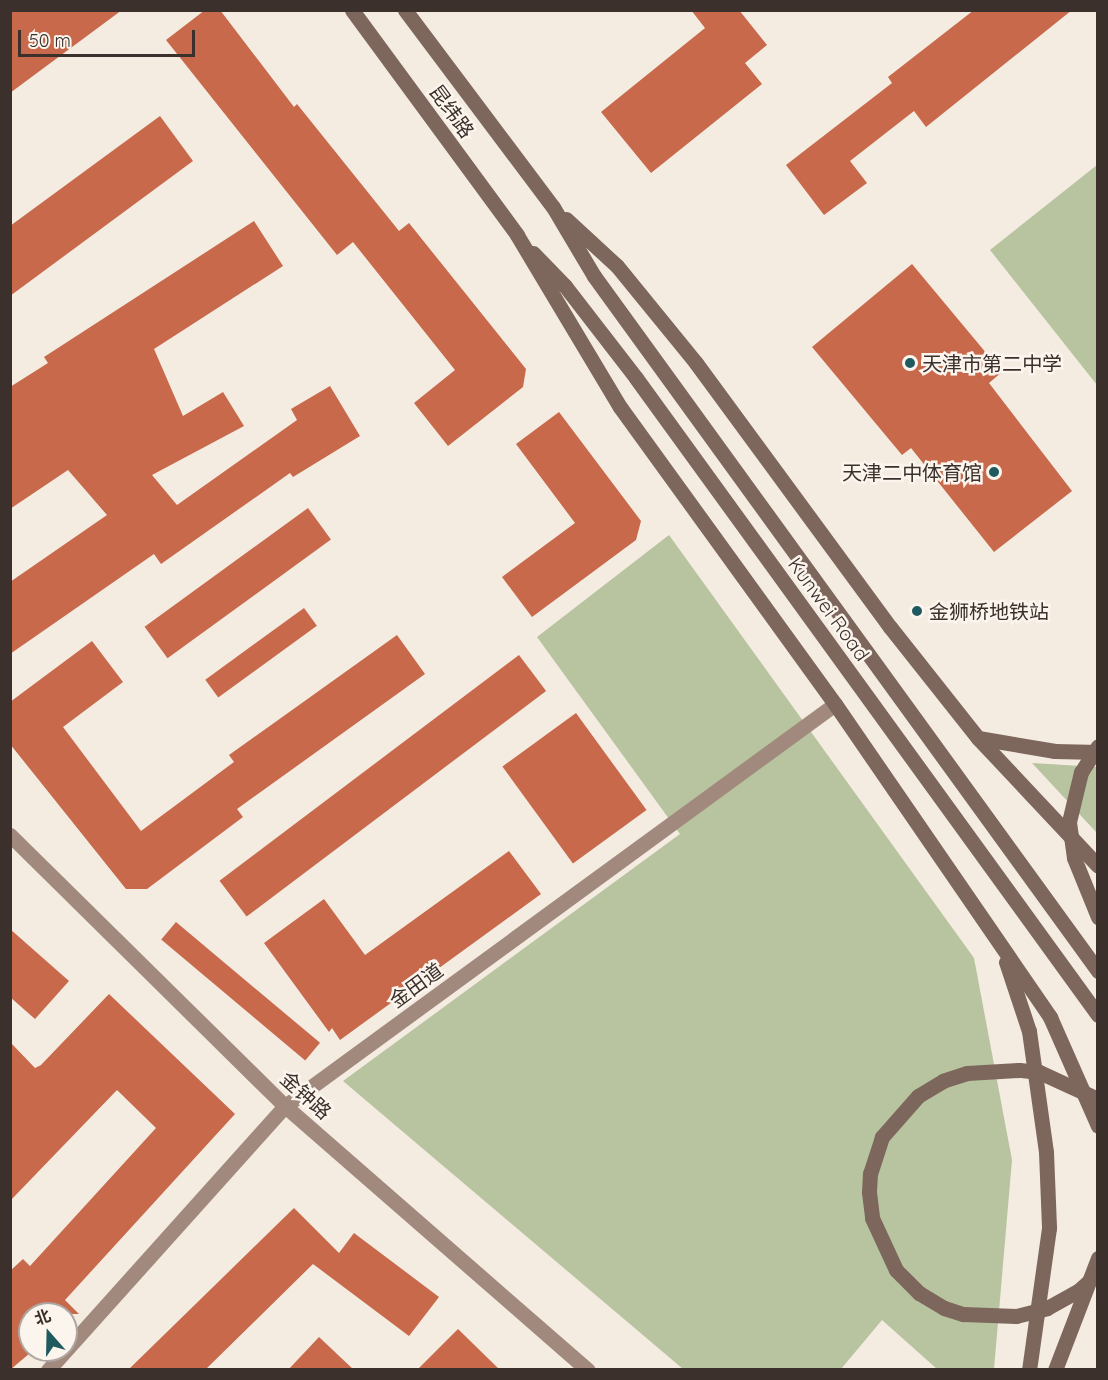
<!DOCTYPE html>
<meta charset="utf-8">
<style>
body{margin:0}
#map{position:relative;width:1108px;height:1380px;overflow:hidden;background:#f4ebe1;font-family:Quicksand,"Noto Sans SC",sans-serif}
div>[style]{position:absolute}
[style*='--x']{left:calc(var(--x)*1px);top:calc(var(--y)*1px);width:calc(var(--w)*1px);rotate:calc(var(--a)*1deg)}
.green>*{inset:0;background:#b8c4a0}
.building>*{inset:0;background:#c8694b;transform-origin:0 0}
.secondary>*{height:15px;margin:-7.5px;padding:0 7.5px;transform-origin:7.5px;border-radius:7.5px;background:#a18a7d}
.primary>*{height:15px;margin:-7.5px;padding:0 7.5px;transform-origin:7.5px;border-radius:7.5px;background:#7d675c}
.primary-bridge>*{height:15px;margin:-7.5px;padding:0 7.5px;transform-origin:7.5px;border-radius:7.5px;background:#7d675c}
.dots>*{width:16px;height:16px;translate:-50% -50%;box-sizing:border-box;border:3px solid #fbf5ee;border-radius:50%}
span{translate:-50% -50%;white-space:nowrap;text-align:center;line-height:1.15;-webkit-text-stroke:5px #fbf5ee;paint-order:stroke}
.street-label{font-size:20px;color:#3b302b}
.poi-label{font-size:20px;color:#3b302b}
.left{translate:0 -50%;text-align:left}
.right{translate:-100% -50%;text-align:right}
.frame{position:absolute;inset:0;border:12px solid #3b302b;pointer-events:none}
.north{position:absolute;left:18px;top:1302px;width:60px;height:60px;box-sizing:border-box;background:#fbf5ee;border:2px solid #aea6a0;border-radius:50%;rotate:340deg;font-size:16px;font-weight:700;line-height:24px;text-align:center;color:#3b302b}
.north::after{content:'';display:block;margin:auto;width:21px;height:27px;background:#1f5a5e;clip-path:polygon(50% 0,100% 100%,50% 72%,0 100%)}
.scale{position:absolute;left:18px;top:30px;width:177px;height:27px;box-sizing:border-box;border:3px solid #3b302b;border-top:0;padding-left:8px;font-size:18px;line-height:21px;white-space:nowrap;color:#3b302b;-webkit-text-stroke:4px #fbf5ee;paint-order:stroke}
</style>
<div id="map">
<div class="green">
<div style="clip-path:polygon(1097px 165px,1097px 385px,990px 250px)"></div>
<div style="clip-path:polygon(669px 535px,974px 958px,1012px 1160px,994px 1369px,937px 1369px,882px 1320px,841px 1369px,683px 1369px,343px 1081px,680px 834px,537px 637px)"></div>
<div style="clip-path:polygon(1032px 763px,1097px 767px,1097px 833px)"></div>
</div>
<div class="building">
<div style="clip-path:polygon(10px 10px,122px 10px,10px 93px)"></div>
<div style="clip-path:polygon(205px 10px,220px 10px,294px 107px,297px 104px,399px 231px,409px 223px,526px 369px,523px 387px,448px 446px,414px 403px,455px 370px,353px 242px,337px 255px,166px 40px)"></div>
<div style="clip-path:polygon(691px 10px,739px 10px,767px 45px,745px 63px,762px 84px,651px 173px,601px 112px,705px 28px)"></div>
<div style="clip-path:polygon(974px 10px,1072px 10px,926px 127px,914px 111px,850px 161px,867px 183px,824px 215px,786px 165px,892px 83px,888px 77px)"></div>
<div style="clip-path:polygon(160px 116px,193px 161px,10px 296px,10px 226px)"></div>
<div style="clip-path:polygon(254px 221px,283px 266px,154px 349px,183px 416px,223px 392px,244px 426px,152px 475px,177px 505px,297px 420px,291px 409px,330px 386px,360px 436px,293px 477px,290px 473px,161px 564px,154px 554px,10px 654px,10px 582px,107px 515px,68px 470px,10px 509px,10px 387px,48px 363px,44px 357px)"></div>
<div style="clip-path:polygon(912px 264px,1002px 372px,989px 383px,1072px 491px,994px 552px,911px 448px,902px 455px,812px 347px)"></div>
<div style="clip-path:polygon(559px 412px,641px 521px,636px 540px,532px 617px,502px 577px,575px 523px,516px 444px)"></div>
<div style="left:308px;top:508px;width:39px;height:202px;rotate:54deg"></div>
<div style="left:304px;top:608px;width:22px;height:122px;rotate:54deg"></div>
<div style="clip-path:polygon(397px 635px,425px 674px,237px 809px,243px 817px,147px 889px,126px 889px,10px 744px,10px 702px,92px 641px,123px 682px,63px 727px,141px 831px,234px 762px,229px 755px)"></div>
<div style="left:519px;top:655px;width:45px;height:375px;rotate:53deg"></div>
<div style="left:576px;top:713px;width:120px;height:91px;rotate:54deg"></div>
<div style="clip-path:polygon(509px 851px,541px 894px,340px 1040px,332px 1028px,329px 1032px,264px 943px,324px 899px,365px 955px)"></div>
<div style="left:176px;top:922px;width:188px;height:23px;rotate:40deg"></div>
<div style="clip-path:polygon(10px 929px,69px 981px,35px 1019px,10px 997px)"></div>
<div style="clip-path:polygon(109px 994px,235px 1114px,65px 1300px,79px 1314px,30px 1314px,30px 1353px,10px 1370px,10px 1271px,23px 1259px,30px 1266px,156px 1128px,117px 1090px,10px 1201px,10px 1042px,35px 1068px,41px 1065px)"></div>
<div style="clip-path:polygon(294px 1208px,339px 1253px,354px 1233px,439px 1297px,409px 1336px,313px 1264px,205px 1370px,128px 1370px)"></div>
<div style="clip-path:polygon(458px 1329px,500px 1370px,417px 1370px)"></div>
<div style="clip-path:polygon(319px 1337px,354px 1370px,288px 1370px)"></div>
</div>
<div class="secondary">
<div style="--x:10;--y:835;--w:386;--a:44.6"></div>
<div style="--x:285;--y:1106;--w:402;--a:41.1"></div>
<div style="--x:48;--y:1370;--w:355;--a:-48.1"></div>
<div style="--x:285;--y:1106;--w:681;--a:-36.16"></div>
</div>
<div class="primary">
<div style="--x:352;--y:10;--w:279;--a:53.7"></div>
<div style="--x:517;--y:235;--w:200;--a:59.1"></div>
<div style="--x:620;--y:407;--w:367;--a:54.1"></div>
<div style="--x:835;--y:704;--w:380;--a:55.5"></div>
<div style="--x:1050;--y:1017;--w:119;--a:66.2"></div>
<div style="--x:405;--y:10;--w:246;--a:53.1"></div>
<div style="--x:553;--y:207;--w:80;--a:59.3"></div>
<div style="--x:594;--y:276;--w:859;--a:54.05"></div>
<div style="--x:566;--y:219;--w:69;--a:42.7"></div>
<div style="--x:617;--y:266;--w:125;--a:50.8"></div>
<div style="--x:696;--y:363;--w:328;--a:53.7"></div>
<div style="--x:890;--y:627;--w:142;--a:51.6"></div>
<div style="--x:978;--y:738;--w:175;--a:46.8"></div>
<div style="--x:533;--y:253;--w:46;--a:45.9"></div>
<div style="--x:565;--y:286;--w:116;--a:52.3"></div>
<div style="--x:636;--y:378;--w:787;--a:54.05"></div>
<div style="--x:978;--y:738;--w:78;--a:9.6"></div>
<div style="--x:1055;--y:751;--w:43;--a:1.3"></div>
<div style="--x:1006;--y:962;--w:73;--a:71.6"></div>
<div style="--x:1029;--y:1031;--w:122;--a:82"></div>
<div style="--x:1046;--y:1152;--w:76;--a:87.7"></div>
<div style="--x:1049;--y:1228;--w:143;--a:98"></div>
<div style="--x:1055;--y:1370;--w:120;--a:-69"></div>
</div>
<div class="primary-bridge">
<div style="--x:1098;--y:746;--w:31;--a:123"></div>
<div style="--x:1081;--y:772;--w:51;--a:103.5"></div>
<div style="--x:1069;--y:822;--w:36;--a:82"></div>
<div style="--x:1074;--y:858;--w:64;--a:67.9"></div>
<div style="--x:1098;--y:1099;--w:65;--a:-155.4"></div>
<div style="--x:1039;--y:1072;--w:20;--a:-174"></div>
<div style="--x:1019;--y:1070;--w:52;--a:176.7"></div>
<div style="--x:967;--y:1073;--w:25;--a:162"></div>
<div style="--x:943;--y:1081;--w:29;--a:149"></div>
<div style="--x:918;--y:1096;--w:55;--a:131.3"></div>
<div style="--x:882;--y:1137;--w:38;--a:108"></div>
<div style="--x:870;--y:1173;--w:19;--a:93"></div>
<div style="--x:869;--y:1192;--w:26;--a:83"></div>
<div style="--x:872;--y:1218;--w:57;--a:65.2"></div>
<div style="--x:896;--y:1270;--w:33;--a:45"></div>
<div style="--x:919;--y:1293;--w:29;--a:31"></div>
<div style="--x:944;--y:1308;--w:20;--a:18"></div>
<div style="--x:963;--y:1314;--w:53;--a:2.2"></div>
<div style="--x:1016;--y:1316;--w:32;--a:-14"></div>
<div style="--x:1047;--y:1308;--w:35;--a:-29"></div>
<div style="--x:1078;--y:1291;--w:27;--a:-42"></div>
</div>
<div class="dots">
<div style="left:910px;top:363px;background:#1f5a5e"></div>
<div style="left:994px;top:472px;background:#1f5a5e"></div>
<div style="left:917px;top:611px;background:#1f5a5e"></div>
</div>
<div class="street-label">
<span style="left:452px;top:111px;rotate:54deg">昆纬路</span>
<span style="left:829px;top:609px;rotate:54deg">Kunwei Road</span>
<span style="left:416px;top:985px;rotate:-36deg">金田道</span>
<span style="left:306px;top:1095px;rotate:42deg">金钟路</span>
</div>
<div class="poi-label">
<span class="left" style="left:922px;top:363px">天津市第二中学</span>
<span class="right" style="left:982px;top:472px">天津二中体育馆</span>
<span class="left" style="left:929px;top:611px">金狮桥地铁站</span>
</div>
<div class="frame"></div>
<div class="north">北</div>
<div class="scale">50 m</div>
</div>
